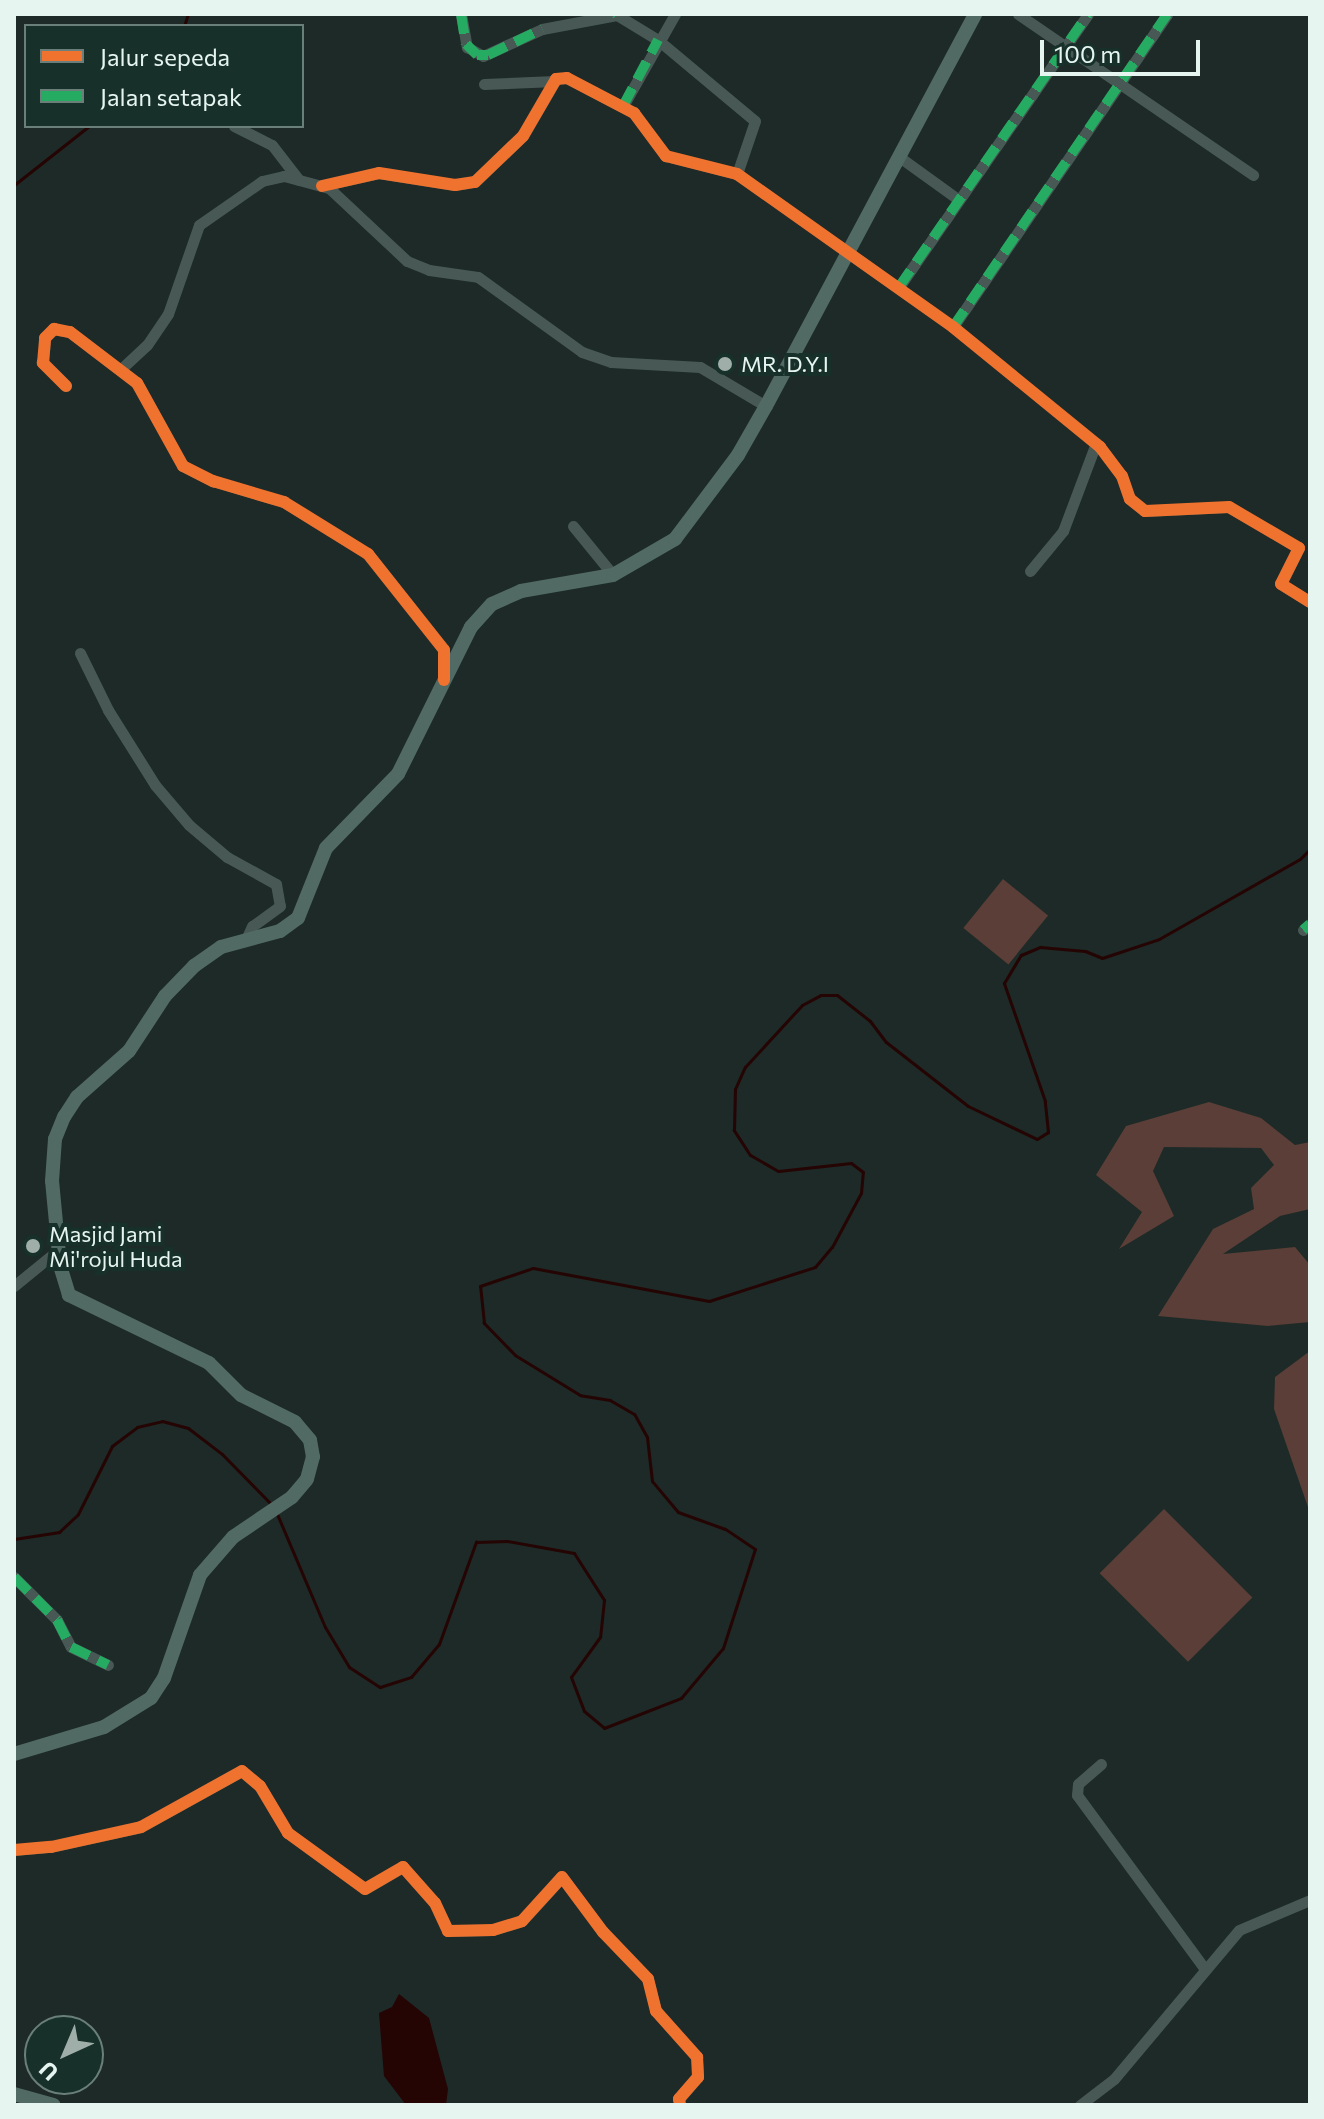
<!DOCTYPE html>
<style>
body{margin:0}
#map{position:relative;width:1324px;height:2119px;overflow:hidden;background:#1d2a27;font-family:Commissioner,sans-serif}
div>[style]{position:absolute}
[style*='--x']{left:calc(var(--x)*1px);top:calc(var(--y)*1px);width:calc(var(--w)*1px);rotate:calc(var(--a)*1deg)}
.green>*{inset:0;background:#5a3e37;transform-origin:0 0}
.water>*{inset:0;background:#250404}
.stream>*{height:3px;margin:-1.5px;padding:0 1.5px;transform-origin:1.5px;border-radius:1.5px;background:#250404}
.minor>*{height:11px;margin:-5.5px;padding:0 5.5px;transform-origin:5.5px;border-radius:5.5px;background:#485955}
.major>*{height:14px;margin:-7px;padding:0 7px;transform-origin:7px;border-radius:7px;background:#516a64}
.quiet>*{height:10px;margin-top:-5px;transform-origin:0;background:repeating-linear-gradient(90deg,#26ab63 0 20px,transparent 0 30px)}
.cycleway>*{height:12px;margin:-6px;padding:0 6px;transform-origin:6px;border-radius:6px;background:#ef722f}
.dots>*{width:22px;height:22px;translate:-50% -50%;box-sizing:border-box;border:4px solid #17302a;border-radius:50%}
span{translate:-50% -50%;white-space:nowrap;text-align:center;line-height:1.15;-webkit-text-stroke:8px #17302a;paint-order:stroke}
.poi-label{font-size:22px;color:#e6f5f0}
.left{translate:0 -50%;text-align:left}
.frame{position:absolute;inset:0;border:16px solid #e6f5f0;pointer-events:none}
.legend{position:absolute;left:24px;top:24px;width:280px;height:104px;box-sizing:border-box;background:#17302a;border:2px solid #6a7f79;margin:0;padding:10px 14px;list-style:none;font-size:24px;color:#e6f5f0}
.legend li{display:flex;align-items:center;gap:16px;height:40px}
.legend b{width:40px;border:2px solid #6a7f79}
.north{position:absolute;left:24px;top:2015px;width:80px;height:80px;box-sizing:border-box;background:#17302a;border:2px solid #6a7f79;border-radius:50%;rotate:224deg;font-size:22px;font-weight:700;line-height:32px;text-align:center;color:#e6f5f0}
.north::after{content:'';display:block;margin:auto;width:28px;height:36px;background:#a0aeaa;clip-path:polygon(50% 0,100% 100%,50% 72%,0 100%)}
.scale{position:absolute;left:1040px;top:40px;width:160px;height:36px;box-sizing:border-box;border:4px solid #e6f5f0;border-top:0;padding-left:10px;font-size:24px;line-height:28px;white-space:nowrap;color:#e6f5f0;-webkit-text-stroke:6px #17302a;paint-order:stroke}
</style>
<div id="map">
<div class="green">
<div style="left:1003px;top:879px;width:58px;height:63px;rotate:39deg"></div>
<div style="clip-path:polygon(1209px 1102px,1261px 1118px,1295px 1145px,1310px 1142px,1310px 1209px,1280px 1216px,1223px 1254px,1295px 1247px,1310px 1265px,1310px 1322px,1268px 1326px,1158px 1316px,1213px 1229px,1254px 1209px,1251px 1188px,1274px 1165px,1261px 1148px,1164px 1147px,1153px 1171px,1174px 1216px,1119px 1249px,1142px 1212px,1096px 1175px,1126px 1126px)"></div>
<div style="clip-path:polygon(1310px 1351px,1310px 1513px,1274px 1409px,1275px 1377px)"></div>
<div style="left:1164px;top:1509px;width:125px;height:91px;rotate:45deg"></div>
</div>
<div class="water">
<div style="clip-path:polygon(399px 1994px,429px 2018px,448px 2089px,446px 2105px,406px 2105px,384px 2076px,379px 2013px,392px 2007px)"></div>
</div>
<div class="stream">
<div style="--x:184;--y:26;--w:13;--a:-72"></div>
<div style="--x:14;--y:185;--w:95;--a:-38.2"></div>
<div style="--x:277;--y:1514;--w:123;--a:67"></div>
<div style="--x:325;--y:1627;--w:47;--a:59"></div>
<div style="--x:349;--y:1667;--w:37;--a:33"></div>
<div style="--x:380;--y:1687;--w:33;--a:-18"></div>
<div style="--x:411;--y:1677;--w:43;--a:-49.7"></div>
<div style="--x:439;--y:1644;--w:109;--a:-70.1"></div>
<div style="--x:476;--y:1542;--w:31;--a:-2"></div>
<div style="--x:507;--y:1541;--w:68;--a:10.2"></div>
<div style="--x:574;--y:1553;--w:56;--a:57.4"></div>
<div style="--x:604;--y:1600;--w:37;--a:96"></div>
<div style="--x:600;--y:1637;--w:49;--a:125.9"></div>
<div style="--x:571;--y:1677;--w:36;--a:69"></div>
<div style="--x:584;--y:1711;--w:26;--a:40"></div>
<div style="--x:604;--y:1728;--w:83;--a:-21.3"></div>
<div style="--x:681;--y:1698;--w:65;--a:-50"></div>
<div style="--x:723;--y:1648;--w:104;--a:-72.1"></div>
<div style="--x:755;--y:1549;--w:36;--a:-146"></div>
<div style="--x:725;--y:1529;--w:50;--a:-160.1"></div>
<div style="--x:678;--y:1512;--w:40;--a:-130"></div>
<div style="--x:652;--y:1481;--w:44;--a:-96.5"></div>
<div style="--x:647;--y:1437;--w:26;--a:-119"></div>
<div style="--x:634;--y:1414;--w:28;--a:-150"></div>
<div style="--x:610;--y:1400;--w:30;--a:-171"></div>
<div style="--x:580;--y:1395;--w:76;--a:-148.4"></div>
<div style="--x:515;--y:1355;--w:45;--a:-134.1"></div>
<div style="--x:484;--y:1323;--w:37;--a:-96"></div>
<div style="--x:480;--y:1286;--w:56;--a:-18.8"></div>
<div style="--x:533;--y:1268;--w:179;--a:10.6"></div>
<div style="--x:709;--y:1301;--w:111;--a:-17.8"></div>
<div style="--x:815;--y:1267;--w:26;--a:-50"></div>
<div style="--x:832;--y:1247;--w:61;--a:-61.8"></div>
<div style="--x:861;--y:1193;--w:21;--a:-85"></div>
<div style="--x:863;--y:1172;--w:15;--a:-143"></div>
<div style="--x:851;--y:1163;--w:73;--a:173.7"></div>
<div style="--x:778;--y:1171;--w:32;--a:-150"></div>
<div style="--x:750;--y:1155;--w:30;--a:-123"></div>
<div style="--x:734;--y:1130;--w:41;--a:-88.6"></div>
<div style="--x:735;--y:1089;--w:24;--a:-66"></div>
<div style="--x:745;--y:1067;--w:84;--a:-47.4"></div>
<div style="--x:802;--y:1005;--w:21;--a:-28"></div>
<div style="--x:821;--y:995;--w:16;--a:0"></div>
<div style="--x:837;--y:995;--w:42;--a:38.2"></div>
<div style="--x:870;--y:1021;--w:26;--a:53"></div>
<div style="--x:886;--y:1042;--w:104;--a:38"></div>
<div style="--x:968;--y:1106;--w:76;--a:25.6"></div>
<div style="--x:1037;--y:1139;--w:13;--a:-32"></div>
<div style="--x:1048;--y:1132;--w:31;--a:-96"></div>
<div style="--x:1045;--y:1101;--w:125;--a:-109.2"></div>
<div style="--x:1004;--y:983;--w:33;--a:-59"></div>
<div style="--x:1021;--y:955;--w:21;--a:-23"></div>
<div style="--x:1040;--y:947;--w:45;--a:5.1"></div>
<div style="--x:1085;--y:951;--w:18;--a:22"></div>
<div style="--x:1102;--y:958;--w:60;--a:-18.4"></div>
<div style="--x:1159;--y:939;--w:162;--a:-29.6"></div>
<div style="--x:1300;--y:859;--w:14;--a:-45"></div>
<div style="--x:14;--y:1539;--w:46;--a:-8.8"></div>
<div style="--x:59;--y:1532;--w:26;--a:-43"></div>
<div style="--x:78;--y:1514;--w:76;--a:-63.4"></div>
<div style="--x:112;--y:1446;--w:31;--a:-37"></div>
<div style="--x:137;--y:1427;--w:26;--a:-13"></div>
<div style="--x:162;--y:1421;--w:27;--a:15"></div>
<div style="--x:188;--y:1428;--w:43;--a:37.4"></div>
<div style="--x:222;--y:1454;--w:70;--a:45.6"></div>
</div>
<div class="minor">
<div style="--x:461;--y:14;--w:34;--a:80"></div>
<div style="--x:467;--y:47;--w:18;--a:29"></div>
<div style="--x:483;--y:56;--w:65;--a:-24.6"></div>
<div style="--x:542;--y:29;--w:76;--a:-10.6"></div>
<div style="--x:617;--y:15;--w:48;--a:31.4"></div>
<div style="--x:658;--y:40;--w:126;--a:39.9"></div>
<div style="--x:755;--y:121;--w:56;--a:108.8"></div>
<div style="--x:1018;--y:14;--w:285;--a:34.4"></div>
<div style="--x:484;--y:84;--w:71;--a:-2.4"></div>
<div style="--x:623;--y:106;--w:106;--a:-60.5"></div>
<div style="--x:234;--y:126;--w:42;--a:26.6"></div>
<div style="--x:272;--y:145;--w:44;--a:52.4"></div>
<div style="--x:898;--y:156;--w:75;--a:35.8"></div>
<div style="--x:322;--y:186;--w:58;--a:-12.8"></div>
<div style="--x:379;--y:173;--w:77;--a:9"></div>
<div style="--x:455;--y:185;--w:20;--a:-9"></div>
<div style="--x:475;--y:182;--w:66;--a:-43.8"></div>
<div style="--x:523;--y:136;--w:66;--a:-59.9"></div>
<div style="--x:556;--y:79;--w:11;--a:-5"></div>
<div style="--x:567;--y:78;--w:76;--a:27.6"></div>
<div style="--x:634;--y:113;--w:54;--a:53.3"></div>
<div style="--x:666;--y:156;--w:73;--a:14.2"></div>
<div style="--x:737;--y:174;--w:265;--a:35.3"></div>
<div style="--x:953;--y:327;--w:190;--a:39.2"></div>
<div style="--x:1100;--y:447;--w:36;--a:53"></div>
<div style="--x:1122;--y:476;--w:24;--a:71"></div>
<div style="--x:1130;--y:499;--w:19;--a:39"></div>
<div style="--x:1145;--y:511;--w:84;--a:-2.7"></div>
<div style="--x:1229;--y:507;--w:81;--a:30.4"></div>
<div style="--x:1299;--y:548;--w:40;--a:116.6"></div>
<div style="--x:1281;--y:584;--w:34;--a:32"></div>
<div style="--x:899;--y:287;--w:332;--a:-55.3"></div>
<div style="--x:953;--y:327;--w:379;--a:-55.6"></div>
<div style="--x:121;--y:369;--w:35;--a:-43"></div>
<div style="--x:147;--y:345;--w:37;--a:-56"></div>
<div style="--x:168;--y:314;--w:94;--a:-70.8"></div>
<div style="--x:199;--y:225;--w:77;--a:-34.9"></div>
<div style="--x:262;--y:181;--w:23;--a:-13"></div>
<div style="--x:284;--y:176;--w:47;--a:14.9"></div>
<div style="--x:329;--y:188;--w:107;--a:43.1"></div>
<div style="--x:407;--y:261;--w:24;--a:22"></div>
<div style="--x:429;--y:270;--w:49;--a:8.1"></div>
<div style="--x:478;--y:277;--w:128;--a:35.8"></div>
<div style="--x:582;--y:352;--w:31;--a:19"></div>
<div style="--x:611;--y:362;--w:89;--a:3.2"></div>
<div style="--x:700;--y:367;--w:77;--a:30.6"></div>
<div style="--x:66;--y:386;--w:33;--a:-135"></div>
<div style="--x:43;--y:363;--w:25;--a:-85"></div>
<div style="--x:45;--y:338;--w:13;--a:-45"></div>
<div style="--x:54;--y:329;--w:16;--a:11"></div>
<div style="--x:70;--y:332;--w:84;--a:37.3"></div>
<div style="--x:137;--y:383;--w:95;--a:61"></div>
<div style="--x:183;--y:466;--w:34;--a:27"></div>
<div style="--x:213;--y:481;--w:74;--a:16.5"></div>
<div style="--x:284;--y:502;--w:99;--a:31.8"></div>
<div style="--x:368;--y:554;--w:122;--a:51.6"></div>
<div style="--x:444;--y:650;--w:26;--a:88"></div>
<div style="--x:573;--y:526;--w:63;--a:50.8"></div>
<div style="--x:1030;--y:571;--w:52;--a:-50.5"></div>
<div style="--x:1063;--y:531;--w:94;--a:-69.4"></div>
<div style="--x:80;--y:653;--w:64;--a:63.8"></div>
<div style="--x:108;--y:710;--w:89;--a:57.9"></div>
<div style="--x:155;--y:785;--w:52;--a:49.6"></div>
<div style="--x:189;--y:825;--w:50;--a:40.1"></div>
<div style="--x:227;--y:857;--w:56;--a:28.9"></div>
<div style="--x:276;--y:884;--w:22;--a:80"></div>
<div style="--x:280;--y:906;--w:34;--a:144"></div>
<div style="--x:252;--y:926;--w:12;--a:114"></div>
<div style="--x:1303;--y:930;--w:9;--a:-41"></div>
<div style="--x:14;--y:1286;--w:57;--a:-39.3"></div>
<div style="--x:14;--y:1577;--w:61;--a:45"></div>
<div style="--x:57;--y:1620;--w:30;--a:63"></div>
<div style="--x:71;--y:1647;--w:41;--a:25.9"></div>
<div style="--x:1101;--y:1764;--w:30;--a:139"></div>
<div style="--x:1078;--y:1784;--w:11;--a:95"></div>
<div style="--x:1077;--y:1795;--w:216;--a:53.7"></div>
<div style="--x:14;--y:1850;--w:37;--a:-5"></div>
<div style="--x:51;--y:1847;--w:92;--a:-12.5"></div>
<div style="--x:141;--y:1827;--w:115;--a:-29"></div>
<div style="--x:242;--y:1771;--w:23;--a:40"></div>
<div style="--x:260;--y:1786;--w:55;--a:59.2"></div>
<div style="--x:288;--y:1833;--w:95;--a:36"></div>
<div style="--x:365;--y:1889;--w:44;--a:-30.1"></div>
<div style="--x:403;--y:1867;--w:48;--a:48.4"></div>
<div style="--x:435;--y:1903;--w:31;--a:65"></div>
<div style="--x:448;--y:1931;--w:45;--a:-1.3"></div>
<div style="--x:493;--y:1930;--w:30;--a:-17"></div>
<div style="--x:522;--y:1921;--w:59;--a:-47.7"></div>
<div style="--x:562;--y:1877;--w:69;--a:53.3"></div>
<div style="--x:603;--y:1932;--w:65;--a:46.2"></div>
<div style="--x:648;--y:1979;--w:33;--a:76"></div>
<div style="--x:656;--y:2011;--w:62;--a:48.3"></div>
<div style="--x:697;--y:2057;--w:20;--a:87"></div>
<div style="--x:698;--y:2077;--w:29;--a:131"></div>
<div style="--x:679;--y:2099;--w:6;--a:81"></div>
<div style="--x:1080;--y:2105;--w:43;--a:-37.4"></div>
<div style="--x:1114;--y:2079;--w:194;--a:-50"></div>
<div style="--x:1239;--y:1930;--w:77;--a:-22.9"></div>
</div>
<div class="major">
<div style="--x:14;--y:1754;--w:94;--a:-16.7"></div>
<div style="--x:104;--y:1727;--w:55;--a:-31.7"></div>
<div style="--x:151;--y:1698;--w:24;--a:-57"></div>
<div style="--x:164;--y:1678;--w:109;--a:-70.7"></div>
<div style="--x:200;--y:1575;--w:50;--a:-49"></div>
<div style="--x:233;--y:1537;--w:71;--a:-34.1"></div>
<div style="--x:292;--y:1497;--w:23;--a:-50"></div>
<div style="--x:307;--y:1479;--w:23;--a:-75"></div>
<div style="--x:313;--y:1457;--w:17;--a:-100"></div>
<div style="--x:310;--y:1440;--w:23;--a:-130"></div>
<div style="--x:295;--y:1422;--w:60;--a:-153.4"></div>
<div style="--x:241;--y:1395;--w:45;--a:-135"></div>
<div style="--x:209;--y:1363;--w:156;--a:-154.1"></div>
<div style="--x:69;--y:1295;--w:31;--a:-107"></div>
<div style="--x:60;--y:1265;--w:84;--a:-95.4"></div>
<div style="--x:52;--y:1181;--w:42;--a:-85.9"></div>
<div style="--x:55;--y:1139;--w:24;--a:-68"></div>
<div style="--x:64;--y:1117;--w:24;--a:-57"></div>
<div style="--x:77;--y:1097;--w:69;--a:-41.5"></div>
<div style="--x:129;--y:1051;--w:66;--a:-56.8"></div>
<div style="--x:165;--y:996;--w:42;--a:-46"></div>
<div style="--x:194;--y:966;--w:33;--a:-35"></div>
<div style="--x:221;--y:947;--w:61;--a:-15.2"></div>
<div style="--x:280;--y:931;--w:22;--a:-36"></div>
<div style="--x:298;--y:918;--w:75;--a:-68.2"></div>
<div style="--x:326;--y:848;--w:103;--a:-45.8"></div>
<div style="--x:398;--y:774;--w:164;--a:-63.6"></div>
<div style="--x:471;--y:627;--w:31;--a:-48"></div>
<div style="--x:492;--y:604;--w:32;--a:-24"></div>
<div style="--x:521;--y:591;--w:93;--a:-9.9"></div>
<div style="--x:613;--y:575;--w:72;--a:-30.1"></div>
<div style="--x:675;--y:539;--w:105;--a:-53.1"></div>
<div style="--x:738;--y:455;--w:56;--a:-60.3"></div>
<div style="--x:766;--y:406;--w:444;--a:-61.9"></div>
<div style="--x:14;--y:2094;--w:41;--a:15.4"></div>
</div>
<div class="quiet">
<div style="--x:461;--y:14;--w:30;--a:81"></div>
<div style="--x:466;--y:44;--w:16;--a:45"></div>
<div style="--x:477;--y:55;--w:11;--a:0"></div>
<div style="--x:488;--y:55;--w:60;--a:-25.7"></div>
<div style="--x:616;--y:14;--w:1;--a:45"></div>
<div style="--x:623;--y:106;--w:75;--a:-62.1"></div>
<div style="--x:899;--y:287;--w:332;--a:-55.3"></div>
<div style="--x:953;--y:327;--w:379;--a:-55.6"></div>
<div style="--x:1303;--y:930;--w:9;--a:-41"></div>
<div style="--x:14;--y:1577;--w:61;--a:45"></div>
<div style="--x:57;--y:1620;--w:30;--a:63"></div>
<div style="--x:71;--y:1647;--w:41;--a:25.9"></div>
</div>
<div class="cycleway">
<div style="--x:322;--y:186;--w:58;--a:-12.8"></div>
<div style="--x:379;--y:173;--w:77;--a:9"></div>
<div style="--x:455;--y:185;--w:20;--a:-9"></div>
<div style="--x:475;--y:182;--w:66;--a:-43.8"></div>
<div style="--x:523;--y:136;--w:66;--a:-59.9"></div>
<div style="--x:556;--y:79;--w:11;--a:-5"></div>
<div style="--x:567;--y:78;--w:76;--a:27.6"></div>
<div style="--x:634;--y:113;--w:54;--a:53.3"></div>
<div style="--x:666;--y:156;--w:73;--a:14.2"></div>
<div style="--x:737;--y:174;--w:265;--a:35.3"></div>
<div style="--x:953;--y:327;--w:190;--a:39.2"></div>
<div style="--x:1100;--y:447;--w:36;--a:53"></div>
<div style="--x:1122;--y:476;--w:24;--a:71"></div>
<div style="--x:1130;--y:499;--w:19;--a:39"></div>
<div style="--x:1145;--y:511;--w:84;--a:-2.7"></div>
<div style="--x:1229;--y:507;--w:81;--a:30.4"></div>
<div style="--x:1299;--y:548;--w:40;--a:116.6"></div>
<div style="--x:1281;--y:584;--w:34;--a:32"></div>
<div style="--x:66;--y:386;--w:33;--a:-135"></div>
<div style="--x:43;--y:363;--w:25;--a:-85"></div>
<div style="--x:45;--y:338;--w:13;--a:-45"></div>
<div style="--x:54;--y:329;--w:16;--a:11"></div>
<div style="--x:70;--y:332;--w:84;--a:37.3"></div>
<div style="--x:137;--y:383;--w:95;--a:61"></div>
<div style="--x:183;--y:466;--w:34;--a:27"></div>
<div style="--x:213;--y:481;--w:74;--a:16.5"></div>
<div style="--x:284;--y:502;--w:99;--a:31.8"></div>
<div style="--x:368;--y:554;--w:122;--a:51.6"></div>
<div style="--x:444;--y:650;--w:30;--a:90"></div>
<div style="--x:14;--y:1850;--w:37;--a:-5"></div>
<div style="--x:51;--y:1847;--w:92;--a:-12.5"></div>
<div style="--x:141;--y:1827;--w:115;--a:-29"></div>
<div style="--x:242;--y:1771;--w:23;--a:40"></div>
<div style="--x:260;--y:1786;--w:55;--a:59.2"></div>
<div style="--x:288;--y:1833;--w:95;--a:36"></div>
<div style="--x:365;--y:1889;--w:44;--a:-30.1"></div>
<div style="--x:403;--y:1867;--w:48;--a:48.4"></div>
<div style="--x:435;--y:1903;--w:31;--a:65"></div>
<div style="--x:448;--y:1931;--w:45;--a:-1.3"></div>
<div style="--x:493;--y:1930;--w:30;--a:-17"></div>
<div style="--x:522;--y:1921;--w:59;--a:-47.7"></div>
<div style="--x:562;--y:1877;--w:69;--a:53.3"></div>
<div style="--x:603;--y:1932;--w:65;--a:46.2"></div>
<div style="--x:648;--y:1979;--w:33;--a:76"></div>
<div style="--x:656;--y:2011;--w:62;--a:48.3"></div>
<div style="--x:697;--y:2057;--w:20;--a:87"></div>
<div style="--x:698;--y:2077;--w:29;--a:131"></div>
<div style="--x:679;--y:2099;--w:6;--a:81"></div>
</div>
<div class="dots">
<div style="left:725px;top:364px;background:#a0aeaa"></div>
<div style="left:33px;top:1246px;background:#a0aeaa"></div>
</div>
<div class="poi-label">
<span class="left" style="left:741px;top:364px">MR. D.Y.I</span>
<span class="left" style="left:49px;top:1246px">Masjid Jami<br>Mi'rojul Huda</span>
</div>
<div class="frame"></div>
<ul class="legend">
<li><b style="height:10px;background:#ef722f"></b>Jalur sepeda</li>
<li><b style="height:10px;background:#26ab63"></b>Jalan setapak</li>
</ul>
<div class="north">U</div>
<div class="scale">100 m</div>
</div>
